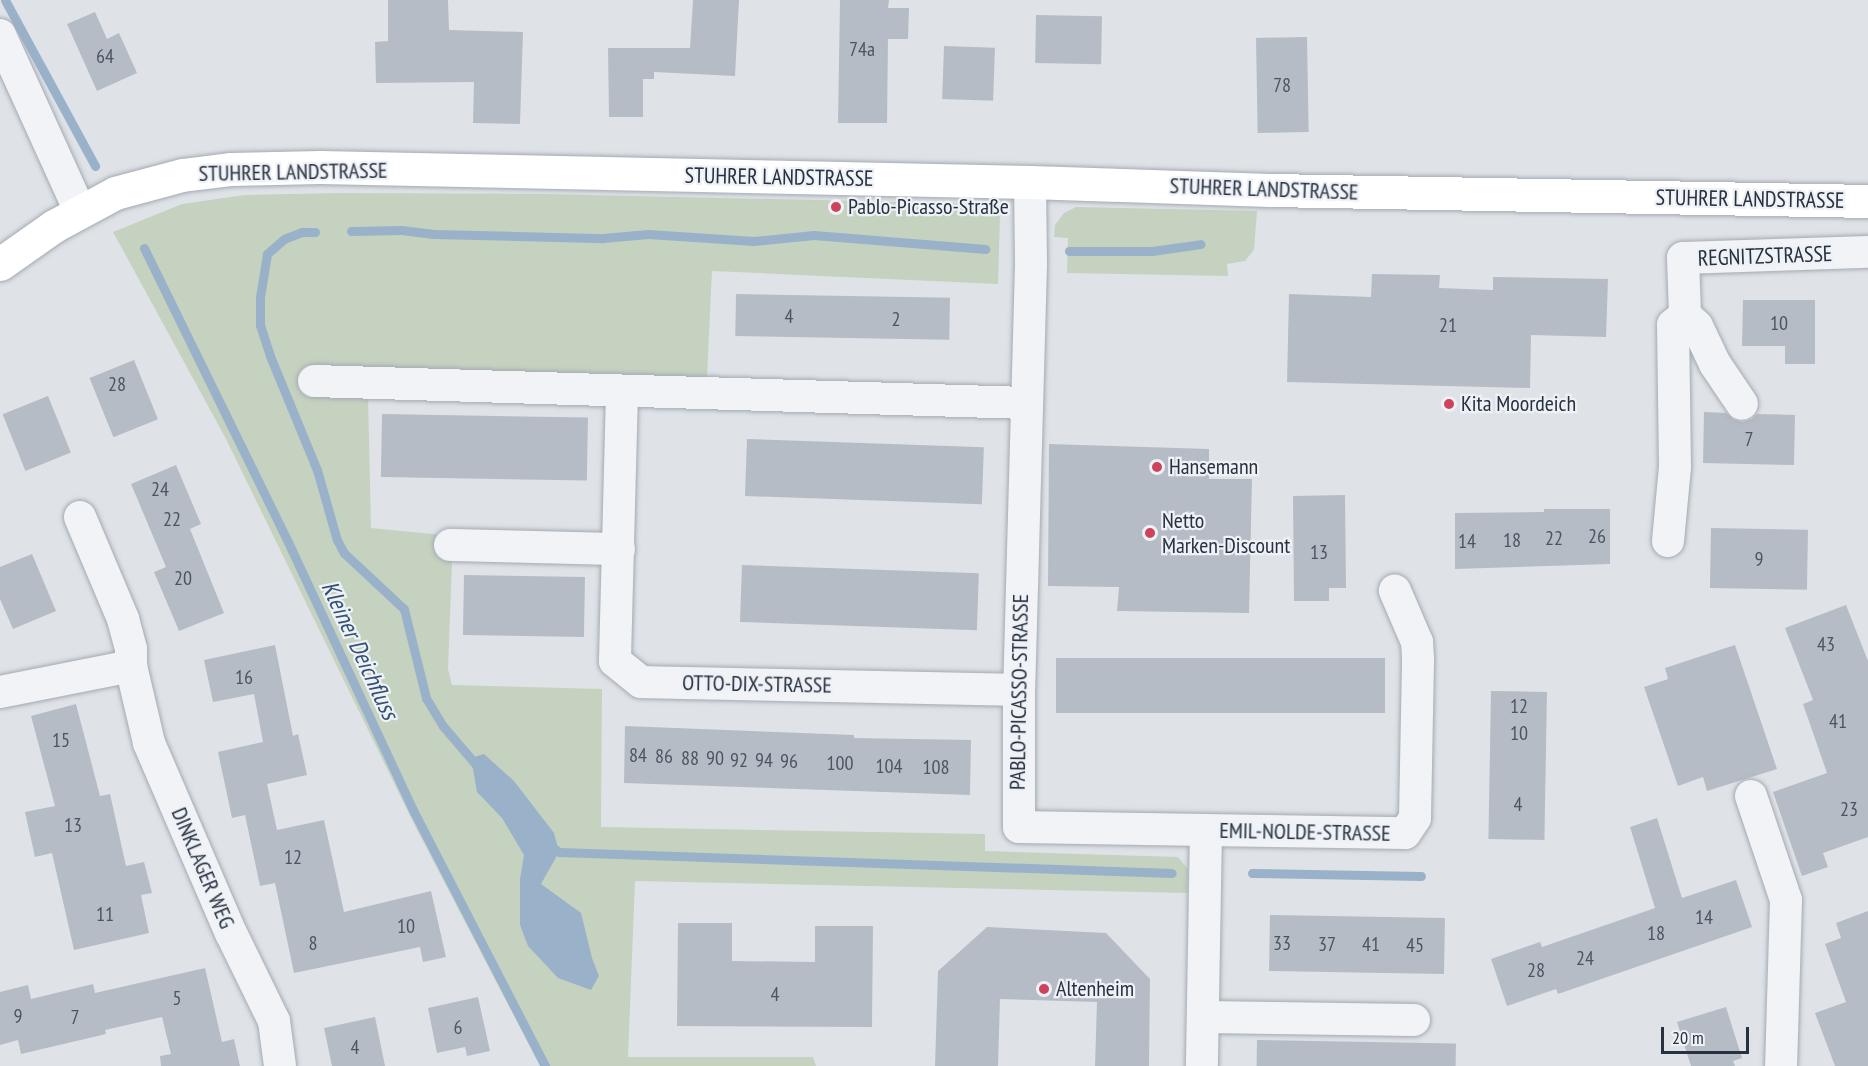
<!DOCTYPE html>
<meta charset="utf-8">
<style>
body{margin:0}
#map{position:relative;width:1868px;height:1066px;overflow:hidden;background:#dfe3e8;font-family:"PT Sans Narrow",sans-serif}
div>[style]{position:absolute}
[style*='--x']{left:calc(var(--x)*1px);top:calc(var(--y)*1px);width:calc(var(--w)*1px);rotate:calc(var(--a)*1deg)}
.green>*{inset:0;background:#c5d2c0}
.water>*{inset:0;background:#99b2c9}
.stream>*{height:9px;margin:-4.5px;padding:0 4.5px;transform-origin:4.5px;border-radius:4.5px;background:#99b2c9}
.building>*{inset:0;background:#b6bcc5;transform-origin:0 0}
.roads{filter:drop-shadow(0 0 2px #a4aab2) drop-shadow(0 0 2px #a4aab2)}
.minor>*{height:32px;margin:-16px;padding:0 16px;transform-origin:16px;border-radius:16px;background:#f1f3f6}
.secondary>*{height:33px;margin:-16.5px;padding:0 16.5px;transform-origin:16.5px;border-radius:16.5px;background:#fff}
.dots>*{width:16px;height:16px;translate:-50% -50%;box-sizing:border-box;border:3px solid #eef1f6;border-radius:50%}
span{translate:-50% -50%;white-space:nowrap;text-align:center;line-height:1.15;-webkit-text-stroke:4.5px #eef1f6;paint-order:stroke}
.number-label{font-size:20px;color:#4c5460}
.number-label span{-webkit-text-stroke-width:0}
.street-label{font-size:22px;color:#28313f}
.poi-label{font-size:22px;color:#28313f}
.left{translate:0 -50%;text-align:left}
.water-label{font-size:24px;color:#325173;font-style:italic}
.scale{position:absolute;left:1661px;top:1027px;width:88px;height:27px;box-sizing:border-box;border:3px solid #28313f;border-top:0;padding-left:8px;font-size:18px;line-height:21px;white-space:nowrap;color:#28313f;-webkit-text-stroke:4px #eef1f6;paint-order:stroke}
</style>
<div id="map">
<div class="green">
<div style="clip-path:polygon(338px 193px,544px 194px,992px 204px,1000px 217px,998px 284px,712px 271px,707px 378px,368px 394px,371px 528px,453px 536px,448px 669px,452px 685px,602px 689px,601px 827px,985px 834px,985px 851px,1178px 857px,1188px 869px,1187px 893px,635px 881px,628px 1057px,813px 1057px,816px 1066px,540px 1066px,414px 824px,225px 437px,113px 232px,182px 204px,245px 195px)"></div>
<div style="clip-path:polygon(1076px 207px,1257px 211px,1254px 250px,1245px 261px,1227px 264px,1228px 276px,1067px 273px,1068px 238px,1054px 237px,1055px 225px,1064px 213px)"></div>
</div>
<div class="water">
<div style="clip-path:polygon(484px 754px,514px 781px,554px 833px,559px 852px,541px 884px,581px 913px,592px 958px,599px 976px,591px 990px,558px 978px,528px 946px,520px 925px,520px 879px,524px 855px,502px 818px,477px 792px,471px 758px)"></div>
</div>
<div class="stream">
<div style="--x:5;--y:0;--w:189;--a:61.5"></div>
<div style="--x:351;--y:231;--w:50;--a:-1.1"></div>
<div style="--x:401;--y:230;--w:33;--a:7"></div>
<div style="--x:434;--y:234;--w:169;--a:1.4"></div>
<div style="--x:603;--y:238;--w:45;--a:-5.1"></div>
<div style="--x:648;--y:234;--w:106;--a:3.8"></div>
<div style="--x:754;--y:241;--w:60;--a:-5.7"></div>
<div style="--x:814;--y:235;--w:172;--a:4.7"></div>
<div style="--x:315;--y:232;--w:13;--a:180"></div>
<div style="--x:302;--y:232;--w:19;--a:159"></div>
<div style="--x:284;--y:239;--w:23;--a:139"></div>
<div style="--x:267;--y:254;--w:44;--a:99.2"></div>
<div style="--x:260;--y:297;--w:28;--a:90"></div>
<div style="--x:260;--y:325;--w:33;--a:72"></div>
<div style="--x:270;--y:356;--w:123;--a:67.6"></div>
<div style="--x:317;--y:470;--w:73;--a:74.1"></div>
<div style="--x:337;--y:540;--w:15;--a:62"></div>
<div style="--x:344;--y:553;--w:82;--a:43"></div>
<div style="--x:404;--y:609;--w:92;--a:76.1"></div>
<div style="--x:426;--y:698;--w:33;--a:59"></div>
<div style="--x:443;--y:726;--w:54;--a:49.5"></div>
<div style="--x:144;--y:248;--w:327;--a:63.9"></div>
<div style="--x:288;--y:542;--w:298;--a:65"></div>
<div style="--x:414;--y:812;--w:286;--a:62.7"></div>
<div style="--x:1069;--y:251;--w:83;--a:0"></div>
<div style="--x:1152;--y:251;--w:49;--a:-8.1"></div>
<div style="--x:550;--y:845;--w:11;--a:38"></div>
<div style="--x:559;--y:852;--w:613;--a:1.96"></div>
<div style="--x:1252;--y:873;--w:169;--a:1"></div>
</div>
<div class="building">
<div style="clip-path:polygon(388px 0,448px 0,449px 30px,523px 32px,520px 124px,473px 123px,474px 82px,376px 83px,375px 42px,388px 41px)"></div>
<div style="clip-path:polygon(693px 0,739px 0,735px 76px,654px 72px,654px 79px,643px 79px,643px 117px,609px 117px,608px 48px,690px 48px)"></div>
<div style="clip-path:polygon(840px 0,889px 0,888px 8px,909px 8px,908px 39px,888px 39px,887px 123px,838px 123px)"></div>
<div style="clip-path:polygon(95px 12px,107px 39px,119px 33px,137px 73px,97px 91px,67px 24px)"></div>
<div style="left:1036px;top:15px;width:66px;height:48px;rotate:1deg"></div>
<div style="left:1307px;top:37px;width:95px;height:51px;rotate:89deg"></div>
<div style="left:944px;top:46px;width:51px;height:53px;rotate:2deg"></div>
<div style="clip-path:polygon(1372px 274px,1440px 275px,1439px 288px,1493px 290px,1493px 277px,1608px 279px,1606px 337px,1531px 335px,1530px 388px,1287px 382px,1289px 294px,1371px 297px)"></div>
<div style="left:736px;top:294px;width:214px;height:42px;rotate:1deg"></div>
<div style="clip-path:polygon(1743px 300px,1815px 300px,1815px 364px,1785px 364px,1785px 346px,1742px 346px)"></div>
<div style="left:134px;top:360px;width:64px;height:48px;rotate:68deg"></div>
<div style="left:48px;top:396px;width:61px;height:49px;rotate:68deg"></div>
<div style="clip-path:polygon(1704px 412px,1726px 413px,1734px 420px,1743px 422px,1752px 419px,1757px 414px,1795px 415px,1794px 465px,1703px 463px)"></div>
<div style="left:382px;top:414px;width:206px;height:63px;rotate:1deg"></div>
<div style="left:747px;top:439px;width:237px;height:57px;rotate:2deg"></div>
<div style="clip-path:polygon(1049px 444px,1209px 449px,1209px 479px,1252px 479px,1249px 613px,1117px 611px,1119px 587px,1048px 586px)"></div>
<div style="clip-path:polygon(176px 465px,201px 524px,190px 529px,224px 613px,179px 631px,154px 572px,166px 567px,131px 484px)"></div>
<div style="clip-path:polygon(1345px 495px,1346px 588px,1329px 588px,1329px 601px,1294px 601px,1293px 496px)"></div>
<div style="clip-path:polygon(1544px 509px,1610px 509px,1610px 564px,1455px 569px,1455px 513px,1544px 512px)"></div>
<div style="left:1711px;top:528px;width:97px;height:60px;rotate:1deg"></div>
<div style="clip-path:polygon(32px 554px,56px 611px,13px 629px,0 599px,0 567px)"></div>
<div style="left:742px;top:565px;width:237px;height:57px;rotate:2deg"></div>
<div style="left:464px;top:575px;width:121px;height:60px;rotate:1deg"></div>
<div style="clip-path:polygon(1846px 605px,1868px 661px,1868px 837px,1823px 853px,1828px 867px,1802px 876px,1773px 792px,1827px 773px,1803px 704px,1813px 700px,1785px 628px)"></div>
<div style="clip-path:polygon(275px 645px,293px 736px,298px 734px,307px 775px,267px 784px,277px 830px,324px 820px,344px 912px,431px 891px,446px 957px,423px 962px,420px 947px,294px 973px,275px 883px,260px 886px,245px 815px,232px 818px,218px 752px,263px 742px,254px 694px,213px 702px,204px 660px)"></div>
<div style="clip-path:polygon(1735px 645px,1777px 769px,1707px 791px,1703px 777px,1678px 786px,1644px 687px,1668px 679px,1665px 668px)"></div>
<div style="left:1056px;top:658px;width:329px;height:55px"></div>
<div style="left:1491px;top:691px;width:56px;height:148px;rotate:1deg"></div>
<div style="clip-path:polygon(76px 704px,100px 796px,110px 794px,126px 866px,144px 862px,152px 893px,141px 895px,149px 933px,74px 950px,52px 853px,35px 857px,25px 812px,55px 806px,31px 716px)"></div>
<div style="clip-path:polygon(625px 726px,854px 735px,854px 738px,971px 740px,970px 795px,624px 783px)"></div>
<div style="clip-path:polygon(1657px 818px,1682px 898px,1736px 880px,1752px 927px,1558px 994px,1556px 989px,1507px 1006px,1491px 959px,1540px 942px,1542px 947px,1655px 908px,1630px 827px)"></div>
<div style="clip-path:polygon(1868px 911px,1868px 1066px,1835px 1066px,1815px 1013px,1846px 1002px,1825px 944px,1841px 938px,1836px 923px)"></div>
<div style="left:1270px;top:915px;width:175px;height:56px;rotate:1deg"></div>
<div style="clip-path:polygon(678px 923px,732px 923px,732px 961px,815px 962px,815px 926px,873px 926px,872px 1027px,677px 1026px)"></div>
<div style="clip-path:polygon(987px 927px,1106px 933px,1150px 979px,1149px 1066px,1095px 1066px,1097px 1002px,1000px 999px,998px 1066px,935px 1066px,938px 971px)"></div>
<div style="clip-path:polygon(205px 968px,222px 1042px,234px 1039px,240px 1066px,161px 1066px,160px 1056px,171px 1054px,162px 1017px,105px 1030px,106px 1034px,21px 1054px,18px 1040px,0 1045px,0 992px,28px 985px,31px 999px,93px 984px,95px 993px)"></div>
<div style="clip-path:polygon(478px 997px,490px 1051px,467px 1056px,465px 1047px,437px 1053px,428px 1008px)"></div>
<div style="clip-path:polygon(1726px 1007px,1742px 1058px,1733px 1061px,1735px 1066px,1691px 1066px,1677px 1022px)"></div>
<div style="clip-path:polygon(375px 1017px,385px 1066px,332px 1066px,324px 1028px)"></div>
<div style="left:1257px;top:1040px;width:199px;height:26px;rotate:1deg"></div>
</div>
<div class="roads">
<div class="minor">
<div style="--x:0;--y:35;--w:193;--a:65.6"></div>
<div style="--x:1030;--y:182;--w:83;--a:89.3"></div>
<div style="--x:1031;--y:265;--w:425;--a:91.6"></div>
<div style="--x:1019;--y:690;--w:137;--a:90"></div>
<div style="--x:1019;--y:827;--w:187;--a:0.9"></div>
<div style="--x:1206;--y:830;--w:236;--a:91"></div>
<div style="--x:1685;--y:315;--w:57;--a:-92"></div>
<div style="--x:1683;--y:258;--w:185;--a:-1.9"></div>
<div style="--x:314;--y:381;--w:712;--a:1.77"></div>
<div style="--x:622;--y:392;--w:269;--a:91.5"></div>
<div style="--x:615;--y:661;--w:33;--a:39"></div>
<div style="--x:641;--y:682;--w:378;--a:1.2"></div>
<div style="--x:80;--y:517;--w:111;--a:67.1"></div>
<div style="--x:123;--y:619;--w:31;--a:75"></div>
<div style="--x:131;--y:649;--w:17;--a:90"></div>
<div style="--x:131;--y:666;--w:79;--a:76.8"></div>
<div style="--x:149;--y:743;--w:207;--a:66.7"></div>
<div style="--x:231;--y:933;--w:98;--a:64"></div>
<div style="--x:274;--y:1021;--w:45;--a:82.4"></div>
<div style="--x:1668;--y:541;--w:74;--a:-84.6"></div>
<div style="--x:1675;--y:467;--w:142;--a:-90.8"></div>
<div style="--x:1673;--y:325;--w:16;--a:-40"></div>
<div style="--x:1685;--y:315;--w:16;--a:43"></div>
<div style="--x:1697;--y:326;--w:42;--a:64.7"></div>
<div style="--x:1715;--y:364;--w:48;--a:56"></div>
<div style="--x:450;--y:545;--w:169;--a:1.4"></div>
<div style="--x:0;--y:692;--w:134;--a:-11.2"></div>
<div style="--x:1751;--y:796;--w:110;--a:71.4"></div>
<div style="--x:1786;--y:900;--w:166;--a:91.7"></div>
<div style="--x:1206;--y:830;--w:199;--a:0.9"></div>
<div style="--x:1405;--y:833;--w:18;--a:-56"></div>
<div style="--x:1415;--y:818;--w:159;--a:-88.9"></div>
<div style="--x:1418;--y:659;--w:17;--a:-93"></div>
<div style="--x:1417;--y:642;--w:56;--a:-113.3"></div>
<div style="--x:1204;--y:1017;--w:210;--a:0.8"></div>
</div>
<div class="secondary">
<div style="--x:0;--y:264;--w:66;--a:-35.1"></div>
<div style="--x:54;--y:226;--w:69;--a:-28.4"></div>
<div style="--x:115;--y:193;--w:69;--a:-15"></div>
<div style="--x:182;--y:175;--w:48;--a:-7.1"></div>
<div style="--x:230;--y:169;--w:90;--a:-1.3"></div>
<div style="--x:320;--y:167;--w:710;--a:1.21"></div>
<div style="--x:1030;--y:182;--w:240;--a:1.9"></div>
<div style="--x:1270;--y:190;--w:598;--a:1.05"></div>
</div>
</div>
<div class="dots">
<div style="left:836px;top:207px;background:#ce425b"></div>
<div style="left:1449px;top:404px;background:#ce425b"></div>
<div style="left:1157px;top:467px;background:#ce425b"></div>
<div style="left:1150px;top:533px;background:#ce425b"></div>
<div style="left:1044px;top:989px;background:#ce425b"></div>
</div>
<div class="number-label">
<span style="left:862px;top:49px">74a</span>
<span style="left:105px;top:56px">64</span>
<span style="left:1282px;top:85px">78</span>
<span style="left:789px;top:316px">4</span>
<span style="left:896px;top:319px">2</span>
<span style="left:1779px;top:323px">10</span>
<span style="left:1448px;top:325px">21</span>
<span style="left:117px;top:384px">28</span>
<span style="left:1749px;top:439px">7</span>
<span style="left:160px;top:489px">24</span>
<span style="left:172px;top:519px">22</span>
<span style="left:1597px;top:536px">26</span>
<span style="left:1554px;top:538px">22</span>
<span style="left:1512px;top:540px">18</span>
<span style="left:1467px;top:541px">14</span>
<span style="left:1319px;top:552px">13</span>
<span style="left:1759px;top:559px">9</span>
<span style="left:183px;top:578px">20</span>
<span style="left:1826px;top:644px">43</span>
<span style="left:244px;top:677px">16</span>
<span style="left:1519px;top:706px">12</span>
<span style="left:1838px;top:721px">41</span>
<span style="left:1519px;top:733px">10</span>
<span style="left:61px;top:740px">15</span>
<span style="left:638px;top:755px">84</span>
<span style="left:664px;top:756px">86</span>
<span style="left:690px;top:758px">88</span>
<span style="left:715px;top:758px">90</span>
<span style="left:739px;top:760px">92</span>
<span style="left:764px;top:760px">94</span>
<span style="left:789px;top:761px">96</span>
<span style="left:840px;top:763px">100</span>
<span style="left:889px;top:766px">104</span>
<span style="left:936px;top:767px">108</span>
<span style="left:1518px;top:804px">4</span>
<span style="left:1849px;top:809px">23</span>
<span style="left:73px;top:825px">13</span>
<span style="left:293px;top:857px">12</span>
<span style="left:105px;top:914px">11</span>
<span style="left:1704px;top:917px">14</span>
<span style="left:406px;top:926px">10</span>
<span style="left:1656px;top:933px">18</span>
<span style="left:313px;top:943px">8</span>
<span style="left:1282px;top:943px">33</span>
<span style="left:1327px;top:944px">37</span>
<span style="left:1371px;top:944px">41</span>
<span style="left:1415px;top:945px">45</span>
<span style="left:1585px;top:958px">24</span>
<span style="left:1536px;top:970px">28</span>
<span style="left:775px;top:994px">4</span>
<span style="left:177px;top:998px">5</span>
<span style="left:18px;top:1016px">9</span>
<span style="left:75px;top:1017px">7</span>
<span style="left:458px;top:1027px">6</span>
<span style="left:355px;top:1047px">4</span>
</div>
<div class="street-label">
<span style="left:293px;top:172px;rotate:-1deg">STUHRER LANDSTRASSE</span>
<span style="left:779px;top:177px;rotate:1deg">STUHRER LANDSTRASSE</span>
<span style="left:1264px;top:189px;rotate:2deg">STUHRER LANDSTRASSE</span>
<span style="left:1750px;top:199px;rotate:1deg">STUHRER LANDSTRASSE</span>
<span style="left:1765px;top:256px;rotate:-2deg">REGNITZSTRASSE</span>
<span style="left:757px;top:684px;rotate:1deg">OTTO-DIX-STRASSE</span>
<span style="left:1019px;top:692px;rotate:-89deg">PABLO-PICASSO-STRASSE</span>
<span style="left:1305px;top:832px;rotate:1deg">EMIL-NOLDE-STRASSE</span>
<span style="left:203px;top:868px;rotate:67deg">DINKLAGER WEG</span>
</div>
<div class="poi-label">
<span class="left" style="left:848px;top:207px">Pablo-Picasso-Straße</span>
<span class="left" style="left:1461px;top:404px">Kita Moordeich</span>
<span class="left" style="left:1169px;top:467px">Hansemann</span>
<span class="left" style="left:1162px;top:533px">Netto<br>Marken-Discount</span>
<span class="left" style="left:1056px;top:989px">Altenheim</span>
</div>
<div class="water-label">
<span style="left:360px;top:650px;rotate:65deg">Kleiner Deichfluss</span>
</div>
<div class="scale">20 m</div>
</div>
